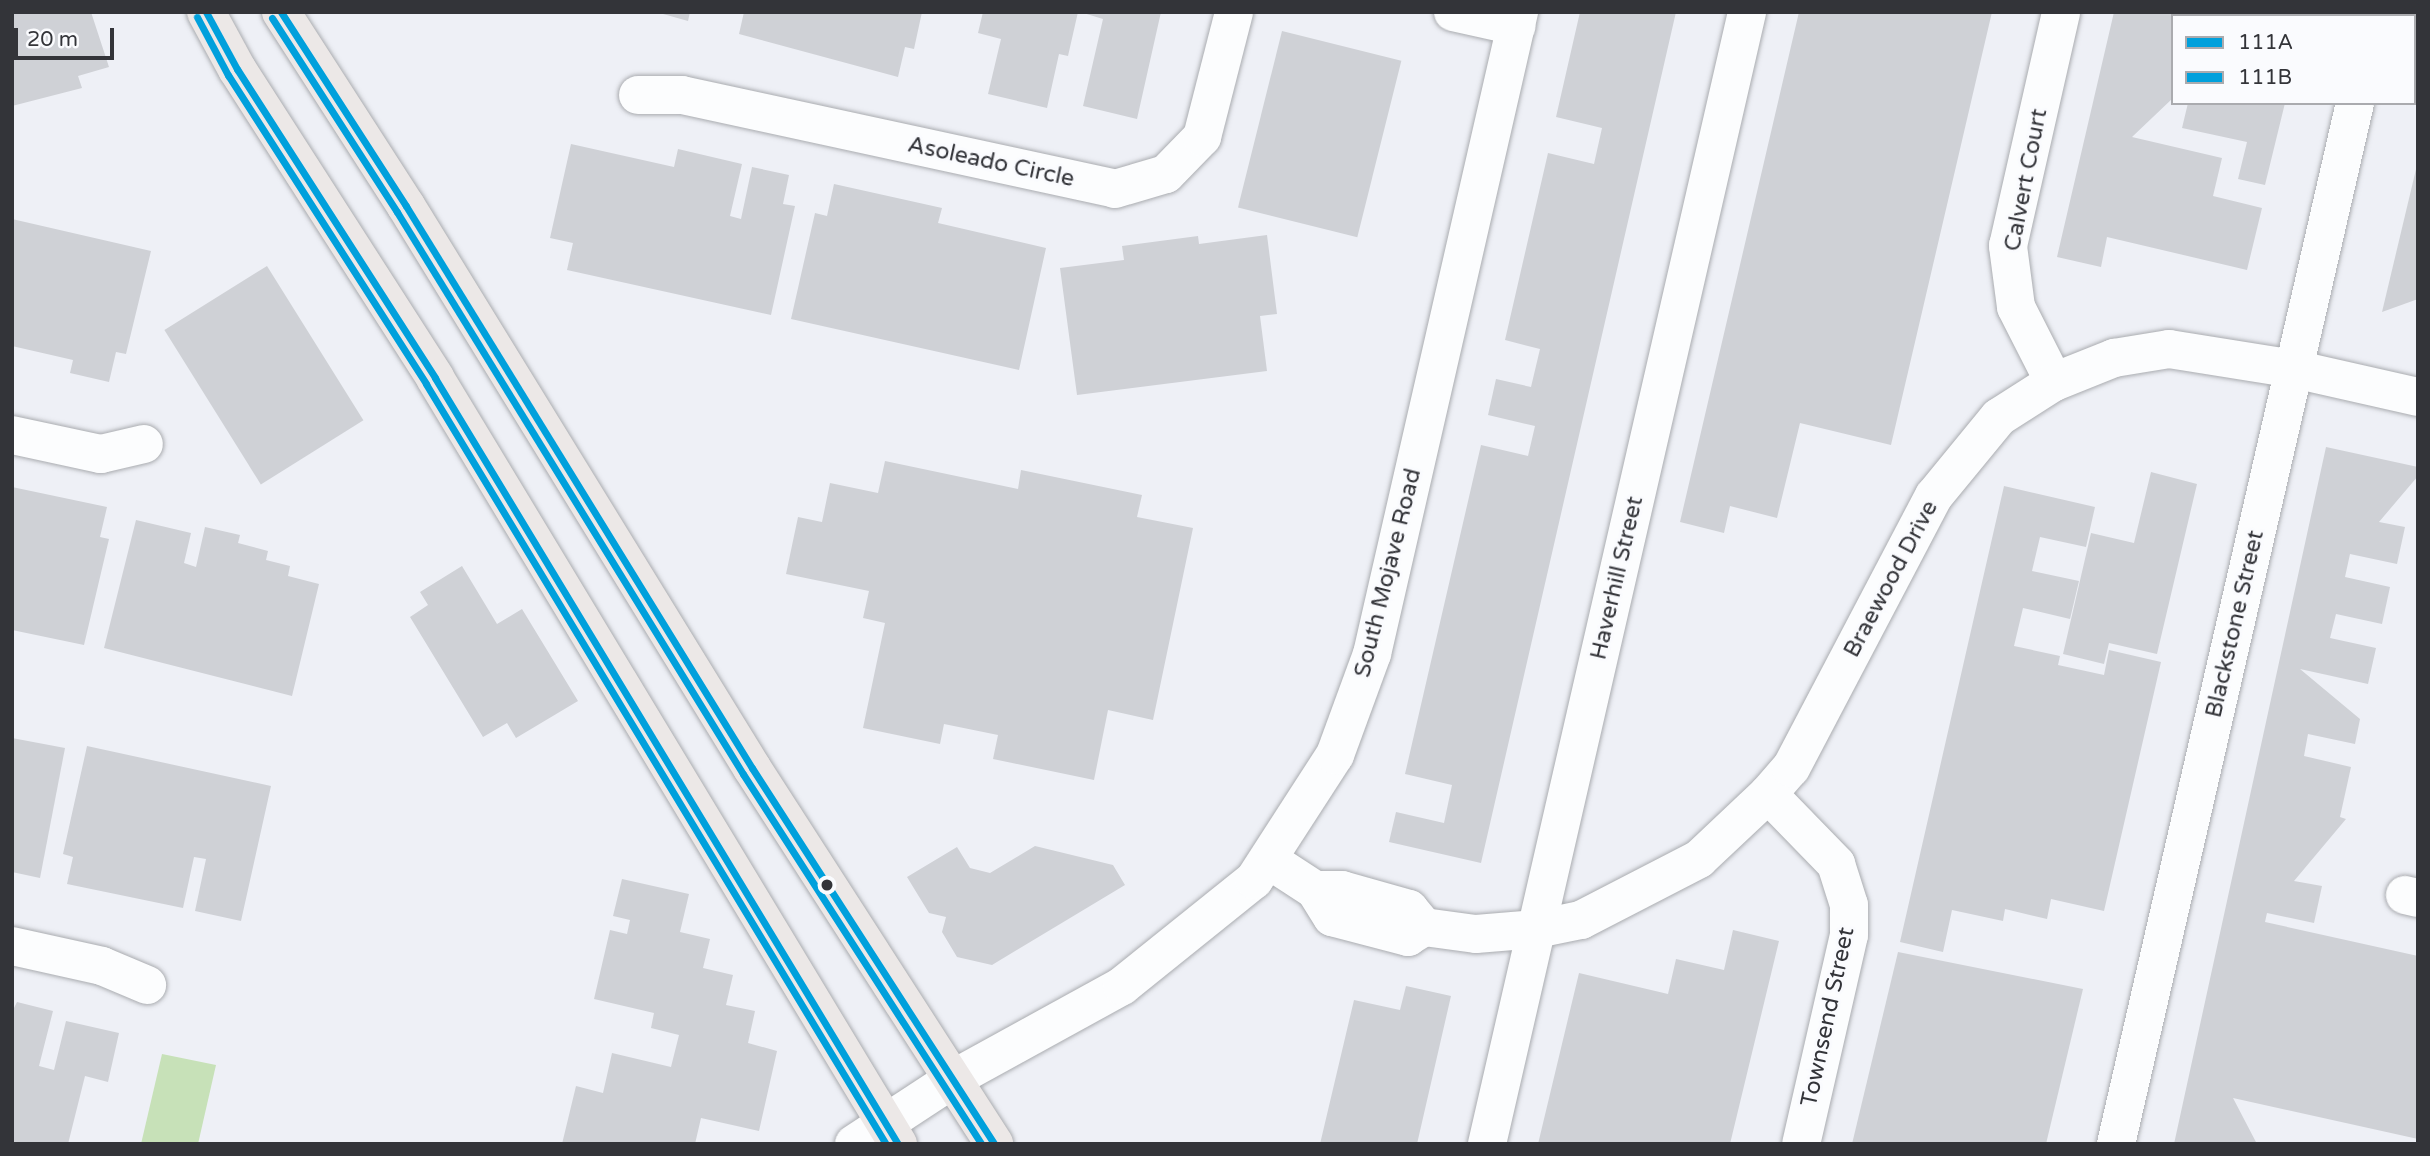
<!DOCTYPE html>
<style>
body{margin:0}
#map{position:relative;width:2430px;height:1156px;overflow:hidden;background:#eef0f6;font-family:"Varela Round",sans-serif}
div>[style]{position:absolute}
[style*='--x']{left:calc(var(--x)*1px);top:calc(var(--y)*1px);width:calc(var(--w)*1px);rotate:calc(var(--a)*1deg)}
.green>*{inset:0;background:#c7e1b8}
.building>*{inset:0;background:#cfd1d6;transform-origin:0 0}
.roads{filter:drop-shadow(0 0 2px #aaacb0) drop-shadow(0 0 2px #aaacb0)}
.minor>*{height:38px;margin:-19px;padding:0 19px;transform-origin:19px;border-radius:19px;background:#fcfdfe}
.major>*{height:38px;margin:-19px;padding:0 19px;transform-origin:19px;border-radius:19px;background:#ece8e7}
.bus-1>*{height:7px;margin:-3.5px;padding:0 3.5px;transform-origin:3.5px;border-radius:3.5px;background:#00a0dc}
.bus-2>*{height:7px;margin:-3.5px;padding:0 3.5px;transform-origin:3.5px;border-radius:3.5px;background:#00a0dc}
.dots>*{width:19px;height:19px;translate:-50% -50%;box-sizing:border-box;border:4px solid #fafbfe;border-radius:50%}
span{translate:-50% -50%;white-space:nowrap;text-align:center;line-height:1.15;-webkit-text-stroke:6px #fafbfe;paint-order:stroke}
.street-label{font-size:23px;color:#333439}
.frame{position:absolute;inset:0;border:14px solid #333439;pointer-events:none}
.legend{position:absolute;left:2171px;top:14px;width:245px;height:91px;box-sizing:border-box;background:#fafbfe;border:2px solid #aaabaf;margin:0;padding:9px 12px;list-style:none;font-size:21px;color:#333439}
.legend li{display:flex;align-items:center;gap:14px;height:35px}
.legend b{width:35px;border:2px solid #aaabaf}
.scale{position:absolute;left:14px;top:28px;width:100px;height:32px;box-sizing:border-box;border:4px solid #333439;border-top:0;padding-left:9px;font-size:21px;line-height:24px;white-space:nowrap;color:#333439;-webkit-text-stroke:5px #fafbfe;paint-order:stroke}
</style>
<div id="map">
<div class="green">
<div style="clip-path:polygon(162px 1054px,216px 1065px,198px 1144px,141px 1144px)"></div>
</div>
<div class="building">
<div style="clip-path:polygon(12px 12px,91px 12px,109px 67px,78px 76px,82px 88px,12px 106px)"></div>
<div style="clip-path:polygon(656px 12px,690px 12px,688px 21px)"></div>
<div style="clip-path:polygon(744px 12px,922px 12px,914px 49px,905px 47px,898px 77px,739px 34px)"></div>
<div style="clip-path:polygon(983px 12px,1078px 12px,1068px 56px,1059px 54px,1047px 108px,988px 94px,1001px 39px,978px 33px)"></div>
<div style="clip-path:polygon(1080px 12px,1161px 12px,1137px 119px,1083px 106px,1103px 19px)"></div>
<div style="clip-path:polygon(1580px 12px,1676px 12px,1481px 863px,1389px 842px,1396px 812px,1444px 823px,1452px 785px,1405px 774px,1481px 445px,1528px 456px,1535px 426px,1488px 415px,1496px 379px,1531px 387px,1540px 349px,1505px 340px,1548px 153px,1594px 164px,1602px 128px,1556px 117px)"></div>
<div style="clip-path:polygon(1799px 12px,1992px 12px,1891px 445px,1800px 423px,1777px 518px,1730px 506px,1724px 533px,1680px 522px)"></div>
<div style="clip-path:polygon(2114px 12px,2306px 12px,2173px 16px,2173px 98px,2132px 137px,2222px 158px,2213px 196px,2262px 208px,2247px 270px,2107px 237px,2101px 267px,2057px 257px)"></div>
<div style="left:1282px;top:31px;width:123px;height:182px;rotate:14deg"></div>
<div style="clip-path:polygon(2188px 103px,2285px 103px,2265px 185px,2238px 179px,2247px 142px,2182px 128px)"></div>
<div style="clip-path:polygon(571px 144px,674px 167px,678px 149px,742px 164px,730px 216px,741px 219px,752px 167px,789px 175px,783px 204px,795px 206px,771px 315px,567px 270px,573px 243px,550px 238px)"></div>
<div style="clip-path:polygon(2417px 165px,2418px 299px,2382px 312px)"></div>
<div style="clip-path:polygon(834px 184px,942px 208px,938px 223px,1046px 248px,1019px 370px,791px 319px,815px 213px,827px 216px)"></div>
<div style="clip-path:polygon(12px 219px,151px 251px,126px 354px,116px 352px,109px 382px,70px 373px,73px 360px,12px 346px)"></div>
<div style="clip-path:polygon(1267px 235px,1277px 314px,1260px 316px,1267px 371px,1077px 395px,1060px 268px,1124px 260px,1122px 246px,1198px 236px,1199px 244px)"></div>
<div style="left:267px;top:266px;width:182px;height:121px;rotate:58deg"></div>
<div style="clip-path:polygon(2326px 447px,2418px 467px,2418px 476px,2379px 522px,2405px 527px,2397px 564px,2350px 554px,2345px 577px,2390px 587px,2382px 624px,2336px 614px,2330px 638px,2376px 648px,2368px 684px,2300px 669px,2360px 719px,2355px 744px,2308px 734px,2304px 756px,2351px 767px,2340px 817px,2346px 819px,2294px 881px,2322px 886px,2314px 923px,2267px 913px,2265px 922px,2418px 956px,2418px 1139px,2233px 1098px,2257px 1144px,2174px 1144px)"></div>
<div style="clip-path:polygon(885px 461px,1018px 489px,1021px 470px,1142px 495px,1137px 517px,1193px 528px,1153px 720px,1108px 710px,1094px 780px,993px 759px,998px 735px,944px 724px,940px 744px,863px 728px,885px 623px,863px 618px,869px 591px,786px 574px,798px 517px,822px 522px,830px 483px,878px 493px)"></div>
<div style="clip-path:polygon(2151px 472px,2197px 484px,2157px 654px,2109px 643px,2104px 664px,2063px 654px,2091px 533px,2134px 543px)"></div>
<div style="clip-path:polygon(2004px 486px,2095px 507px,2086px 547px,2040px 537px,2032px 571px,2079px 581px,2070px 619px,2023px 608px,2014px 646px,2060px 656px,2058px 665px,2104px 675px,2109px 650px,2161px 662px,2104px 911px,2051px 899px,2047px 919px,2005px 909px,2003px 921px,1952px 910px,1943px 952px,1900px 942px)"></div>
<div style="clip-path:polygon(12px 487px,107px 507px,100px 537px,109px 539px,84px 645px,12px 630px)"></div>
<div style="clip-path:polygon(136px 520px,191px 533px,184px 563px,196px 567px,205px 527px,240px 535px,238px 543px,268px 551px,266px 560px,290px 566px,288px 576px,319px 584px,292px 696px,104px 648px)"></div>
<div style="clip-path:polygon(462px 566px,497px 624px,522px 609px,578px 701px,516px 738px,507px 723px,483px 737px,410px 617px,428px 605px,420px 592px)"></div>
<div style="clip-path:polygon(12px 738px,65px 748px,40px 878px,12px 872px)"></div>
<div style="clip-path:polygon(87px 746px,271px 786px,241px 921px,195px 911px,206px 859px,194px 857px,183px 908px,67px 884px,73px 857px,63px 854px)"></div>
<div style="clip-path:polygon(1035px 846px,1113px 865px,1125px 885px,992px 965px,957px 957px,942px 932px,946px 917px,929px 913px,907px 877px,957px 847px,970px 868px,990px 873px)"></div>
<div style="clip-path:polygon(622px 879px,689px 894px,680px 932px,710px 939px,703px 968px,733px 975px,726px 1005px,755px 1011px,748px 1043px,777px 1051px,759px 1131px,701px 1118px,695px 1144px,562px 1144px,576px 1086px,603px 1093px,612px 1053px,671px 1067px,679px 1035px,651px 1028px,654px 1013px,594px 999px,610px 930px,627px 934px,630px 920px,613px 916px)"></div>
<div style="clip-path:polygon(1733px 930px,1779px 941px,1730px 1144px,1538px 1144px,1579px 973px,1668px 994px,1676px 959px,1724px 970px)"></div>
<div style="clip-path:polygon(1898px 952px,2083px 989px,2046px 1144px,1852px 1144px)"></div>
<div style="clip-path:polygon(1406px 986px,1451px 996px,1417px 1144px,1320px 1144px,1354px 1000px,1400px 1010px)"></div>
<div style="clip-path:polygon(17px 1002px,53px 1011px,39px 1066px,54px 1070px,66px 1021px,119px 1033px,108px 1082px,85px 1076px,68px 1144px,12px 1144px,12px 1012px)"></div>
</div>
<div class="roads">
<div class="minor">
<div style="--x:1453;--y:12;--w:65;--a:12.5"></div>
<div style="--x:2375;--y:16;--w:4;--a:-76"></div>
<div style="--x:638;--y:95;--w:44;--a:0"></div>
<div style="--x:682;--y:95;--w:443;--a:12.2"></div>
<div style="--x:1115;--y:189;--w:53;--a:-16.4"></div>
<div style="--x:1166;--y:174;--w:52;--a:-45.8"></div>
<div style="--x:1202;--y:137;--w:129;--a:-75.6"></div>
<div style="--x:2054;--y:382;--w:84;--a:-116.9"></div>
<div style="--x:2016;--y:307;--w:62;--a:-97.5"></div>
<div style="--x:2008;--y:246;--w:240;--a:-77.2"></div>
<div style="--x:12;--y:435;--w:91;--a:12.1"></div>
<div style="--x:101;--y:454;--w:44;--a:-13.1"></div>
<div style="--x:1768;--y:794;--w:98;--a:45.8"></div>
<div style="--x:1836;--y:864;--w:43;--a:72.4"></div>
<div style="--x:1849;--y:905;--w:30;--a:90"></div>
<div style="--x:1849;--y:935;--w:214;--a:102.9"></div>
<div style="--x:1269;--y:860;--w:55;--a:33.1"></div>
<div style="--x:1315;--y:890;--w:32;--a:58"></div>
<div style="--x:1332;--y:917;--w:79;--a:14.7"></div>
<div style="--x:1408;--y:937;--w:19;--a:-32"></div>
<div style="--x:1424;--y:927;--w:52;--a:7.7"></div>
<div style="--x:1476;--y:934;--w:61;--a:-4.7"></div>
<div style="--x:1537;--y:929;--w:45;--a:-11.6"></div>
<div style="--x:1581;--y:920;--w:133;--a:-27.3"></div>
<div style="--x:1699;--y:859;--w:95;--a:-43.3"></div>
<div style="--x:1768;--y:794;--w:35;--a:-49"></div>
<div style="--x:1791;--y:768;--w:307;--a:-62.3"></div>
<div style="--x:1934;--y:496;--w:102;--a:-50.6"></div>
<div style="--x:1999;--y:417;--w:65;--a:-32.5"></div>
<div style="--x:2054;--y:382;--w:65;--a:-21.8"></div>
<div style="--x:2114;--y:358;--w:56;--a:-9.3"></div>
<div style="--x:2169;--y:349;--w:127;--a:9.1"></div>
<div style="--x:2294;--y:369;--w:127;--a:12.7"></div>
<div style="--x:1315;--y:890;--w:27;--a:0"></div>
<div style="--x:1342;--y:890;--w:70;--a:15.8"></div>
<div style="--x:1409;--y:909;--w:23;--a:50"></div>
<div style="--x:2405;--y:895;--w:13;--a:13"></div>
<div style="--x:12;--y:946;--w:92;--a:12.5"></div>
<div style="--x:102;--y:966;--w:49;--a:22.9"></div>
<div style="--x:854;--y:1144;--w:118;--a:-33.3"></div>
<div style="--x:953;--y:1079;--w:193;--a:-28.8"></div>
<div style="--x:1122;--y:986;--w:169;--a:-38.8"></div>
<div style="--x:1254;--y:880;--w:149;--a:-57.1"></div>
<div style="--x:1335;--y:755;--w:108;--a:-69.9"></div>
<div style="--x:1372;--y:654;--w:659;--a:-77.1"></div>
<div style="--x:1487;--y:1144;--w:1161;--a:-77.06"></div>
<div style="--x:2116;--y:1144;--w:1068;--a:-77.07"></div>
</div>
<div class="major">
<div style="--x:206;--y:12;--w:65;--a:61.5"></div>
<div style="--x:237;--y:69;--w:367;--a:57.3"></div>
<div style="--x:435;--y:378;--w:895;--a:58.85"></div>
<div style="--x:281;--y:12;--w:231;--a:57.2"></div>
<div style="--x:406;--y:206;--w:660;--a:58.38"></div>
<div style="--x:752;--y:768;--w:447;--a:57.2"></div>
</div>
</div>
<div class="bus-1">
<div style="--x:206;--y:12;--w:65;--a:61.5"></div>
<div style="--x:237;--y:69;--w:367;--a:57.3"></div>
<div style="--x:435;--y:378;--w:895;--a:58.85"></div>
<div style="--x:281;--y:12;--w:231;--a:57.2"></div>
<div style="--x:406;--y:206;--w:660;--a:58.38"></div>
<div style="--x:752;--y:768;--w:447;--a:57.2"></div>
</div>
<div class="bus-2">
<div style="--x:197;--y:17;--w:66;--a:61.9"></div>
<div style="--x:228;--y:75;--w:367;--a:57.3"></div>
<div style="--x:426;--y:384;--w:888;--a:58.82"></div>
<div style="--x:272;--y:18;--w:231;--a:57.2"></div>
<div style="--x:397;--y:212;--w:660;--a:58.38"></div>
<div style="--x:743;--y:774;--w:440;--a:57.2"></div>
</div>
<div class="dots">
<div style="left:827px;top:885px;background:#333439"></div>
</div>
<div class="street-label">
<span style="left:991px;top:162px;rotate:12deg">Asoleado Circle</span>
<span style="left:2026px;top:180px;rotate:-79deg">Calvert Court</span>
<span style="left:1388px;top:573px;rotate:-76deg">South Mojave Road</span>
<span style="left:1617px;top:578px;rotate:-77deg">Haverhill Street</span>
<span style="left:1891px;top:579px;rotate:-62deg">Braewood Drive</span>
<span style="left:2235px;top:624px;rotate:-77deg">Blackstone Street</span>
<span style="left:1828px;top:1017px;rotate:-78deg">Townsend Street</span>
</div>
<div class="frame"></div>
<ul class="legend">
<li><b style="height:9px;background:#00a0dc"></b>111A</li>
<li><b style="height:9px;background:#00a0dc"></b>111B</li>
</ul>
<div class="scale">20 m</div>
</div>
